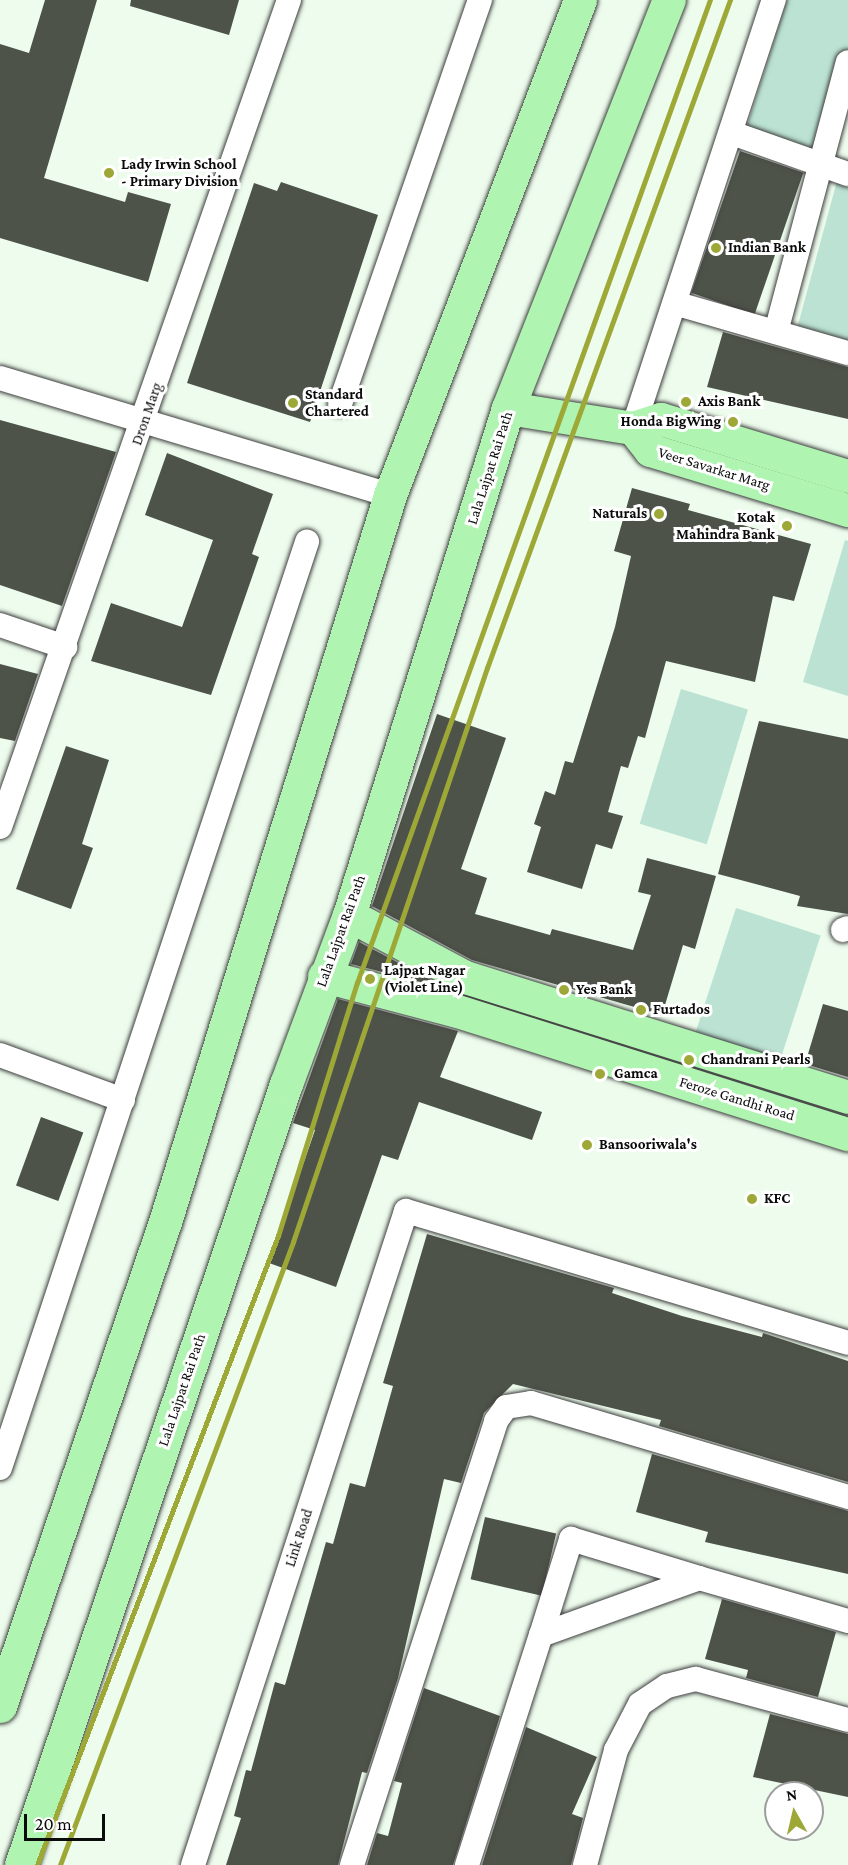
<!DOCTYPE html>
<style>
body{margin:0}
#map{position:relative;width:848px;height:1865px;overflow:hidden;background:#edfced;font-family:"Crimson Pro",serif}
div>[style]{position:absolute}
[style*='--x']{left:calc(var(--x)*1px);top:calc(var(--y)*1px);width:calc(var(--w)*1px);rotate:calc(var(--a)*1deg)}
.green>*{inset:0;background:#bbe2d3;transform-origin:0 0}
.building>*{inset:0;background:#4e5349;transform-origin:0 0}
.roads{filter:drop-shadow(0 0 2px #3e3e3e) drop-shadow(0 0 2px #3e3e3e)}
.street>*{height:24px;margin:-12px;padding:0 12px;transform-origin:12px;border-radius:12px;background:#fff}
.secondary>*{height:33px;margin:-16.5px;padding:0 16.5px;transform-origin:16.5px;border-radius:16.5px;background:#b0f4b2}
.rail>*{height:4.5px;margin:-2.25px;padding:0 2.25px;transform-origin:2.25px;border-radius:2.25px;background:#9da837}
.dots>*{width:16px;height:16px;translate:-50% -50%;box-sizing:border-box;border:3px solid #fff;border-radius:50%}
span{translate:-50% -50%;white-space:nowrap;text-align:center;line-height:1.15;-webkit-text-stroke:6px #fff;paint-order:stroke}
.poi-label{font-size:15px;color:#0b0b0b;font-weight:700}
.left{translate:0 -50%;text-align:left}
.right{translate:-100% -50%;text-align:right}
.street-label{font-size:15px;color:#0b0b0b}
.north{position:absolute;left:764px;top:1781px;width:60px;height:60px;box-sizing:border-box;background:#fff;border:2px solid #9d9d9d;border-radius:50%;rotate:352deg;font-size:16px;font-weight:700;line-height:24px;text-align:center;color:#0b0b0b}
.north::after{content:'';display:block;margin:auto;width:21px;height:27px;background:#9da837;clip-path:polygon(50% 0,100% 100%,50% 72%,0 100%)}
.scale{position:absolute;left:24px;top:1814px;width:81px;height:27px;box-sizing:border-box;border:3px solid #0b0b0b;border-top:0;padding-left:8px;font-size:18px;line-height:21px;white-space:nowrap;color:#0b0b0b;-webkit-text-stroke:4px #fff;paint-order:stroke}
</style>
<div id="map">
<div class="green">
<div style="clip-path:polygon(787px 0,848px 0,848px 84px,825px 158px,745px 133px)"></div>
<div style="clip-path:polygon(837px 181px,848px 184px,848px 348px,795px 336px)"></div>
<div style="clip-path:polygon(845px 540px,848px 541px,848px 696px,803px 682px)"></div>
<div style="left:681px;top:689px;width:70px;height:141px;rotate:17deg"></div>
<div style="left:736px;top:908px;width:89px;height:139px;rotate:18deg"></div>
</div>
<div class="building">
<div style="clip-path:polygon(45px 0,97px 0,44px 178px,125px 202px,128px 192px,171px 204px,148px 282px,0 238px,0 44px,29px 53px)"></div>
<div style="clip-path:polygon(131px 0,239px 0,229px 35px,130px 6px)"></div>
<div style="left:740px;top:151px;width:67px;height:150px;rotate:19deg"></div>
<div style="clip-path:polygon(281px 182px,378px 215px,310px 422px,187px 383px,254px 183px,277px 191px)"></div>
<div style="clip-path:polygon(723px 332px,848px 367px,848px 419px,707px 387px)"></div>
<div style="clip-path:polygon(0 420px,116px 452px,62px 606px,0 585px)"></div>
<div style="clip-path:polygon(167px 453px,273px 494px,252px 554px,259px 557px,211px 695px,91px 661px,111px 603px,182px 627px,213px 540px,145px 515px)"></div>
<div style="clip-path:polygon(632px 488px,690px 504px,688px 510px,811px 544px,794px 601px,773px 596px,755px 682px,666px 661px,645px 738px,638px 736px,628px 768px,621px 766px,608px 812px,623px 816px,612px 849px,596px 844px,582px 889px,527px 872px,541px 827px,534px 824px,545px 791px,555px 795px,565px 761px,573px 763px,615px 627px,631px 556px,614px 551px)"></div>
<div style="clip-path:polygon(0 664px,38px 674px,15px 741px,0 738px)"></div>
<div style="clip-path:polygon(437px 714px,506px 738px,461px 869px,487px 878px,475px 914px,550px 935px,552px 929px,633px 950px,651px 895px,638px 892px,647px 858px,716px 876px,695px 949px,683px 945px,662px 1015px,472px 960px,372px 906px)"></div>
<div style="clip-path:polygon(759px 721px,848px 739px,848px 914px,797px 906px,800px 896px,718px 874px)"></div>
<div style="clip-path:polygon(66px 746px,109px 760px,82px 844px,93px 848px,71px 909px,16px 889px)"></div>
<div style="clip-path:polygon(359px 942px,448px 989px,351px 964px)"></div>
<div style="clip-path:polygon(338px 999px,458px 1031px,440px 1077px,542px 1112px,532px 1140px,419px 1102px,398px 1160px,382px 1155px,336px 1287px,269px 1263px,315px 1130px,293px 1123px)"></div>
<div style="clip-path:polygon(823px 1004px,848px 1011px,848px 1077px,805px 1064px)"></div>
<div style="left:41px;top:1117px;width:45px;height:73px;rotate:20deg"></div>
<div style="clip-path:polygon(427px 1234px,614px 1288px,612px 1293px,682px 1316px,762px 1337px,763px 1333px,848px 1361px,848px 1482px,659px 1426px,661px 1420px,513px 1384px,484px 1413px,461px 1483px,444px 1479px,398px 1678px,367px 1773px,362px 1772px,338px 1865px,226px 1865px,241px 1818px,234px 1816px,246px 1770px,251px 1771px,275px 1682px,285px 1685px,326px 1542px,333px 1544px,350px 1483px,365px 1487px,393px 1386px,383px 1383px)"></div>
<div style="clip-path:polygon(652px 1454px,848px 1511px,848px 1574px,705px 1542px,708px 1532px,636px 1512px)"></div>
<div style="left:485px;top:1517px;width:73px;height:64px;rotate:13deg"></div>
<div style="clip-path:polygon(722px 1599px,836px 1632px,818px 1697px,746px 1678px,748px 1670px,705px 1659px)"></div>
<div style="clip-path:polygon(424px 1688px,500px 1716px,453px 1865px,367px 1865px,377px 1833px,388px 1836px,402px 1783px,394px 1781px)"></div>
<div style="clip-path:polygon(770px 1714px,848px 1734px,848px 1797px,753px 1777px)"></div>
<div style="clip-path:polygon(526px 1727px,597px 1757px,572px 1814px,583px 1818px,571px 1865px,482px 1865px)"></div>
</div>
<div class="roads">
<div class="street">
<div style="--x:732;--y:133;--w:123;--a:19.5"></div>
<div style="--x:678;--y:304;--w:177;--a:16.1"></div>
<div style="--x:776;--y:332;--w:279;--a:-75.1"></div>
<div style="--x:0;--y:378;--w:407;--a:16.7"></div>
<div style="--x:340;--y:404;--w:428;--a:-70.9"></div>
<div style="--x:633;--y:428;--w:451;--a:-71.8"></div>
<div style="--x:0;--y:625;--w:69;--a:18.7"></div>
<div style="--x:0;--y:827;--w:876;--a:-70.74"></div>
<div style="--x:843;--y:930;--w:5;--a:-22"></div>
<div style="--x:0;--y:1055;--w:131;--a:20.1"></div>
<div style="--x:0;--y:1468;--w:976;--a:-71.66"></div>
<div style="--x:541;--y:1635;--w:101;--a:-72.6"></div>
<div style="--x:571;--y:1539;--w:134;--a:16.9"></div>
<div style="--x:193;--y:1865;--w:688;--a:-71.96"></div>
<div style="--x:406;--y:1211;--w:461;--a:16.6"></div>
<div style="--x:352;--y:1865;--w:467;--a:-72"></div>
<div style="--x:496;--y:1421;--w:17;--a:-54"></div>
<div style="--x:506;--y:1407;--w:25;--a:-9"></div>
<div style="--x:531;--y:1403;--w:331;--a:16.5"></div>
<div style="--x:467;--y:1865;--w:242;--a:-72.2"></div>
<div style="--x:541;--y:1635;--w:168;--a:-19.8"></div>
<div style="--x:699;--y:1578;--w:155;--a:16.1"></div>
<div style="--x:585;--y:1865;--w:119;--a:-74.9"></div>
<div style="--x:616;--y:1750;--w:52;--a:-62.4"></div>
<div style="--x:640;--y:1704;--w:32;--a:-34"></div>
<div style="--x:667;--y:1686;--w:30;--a:-14"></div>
<div style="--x:696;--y:1679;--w:157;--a:15.1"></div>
</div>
<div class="secondary">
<div style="--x:508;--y:408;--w:127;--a:9.1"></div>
<div style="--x:633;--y:428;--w:29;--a:-18"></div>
<div style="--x:661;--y:419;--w:195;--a:17"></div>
<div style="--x:633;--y:428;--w:28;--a:52"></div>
<div style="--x:650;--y:450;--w:207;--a:16.9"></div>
<div style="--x:349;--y:915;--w:132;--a:28.1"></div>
<div style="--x:465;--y:977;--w:401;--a:17.4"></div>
<div style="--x:324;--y:976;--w:134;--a:14.7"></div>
<div style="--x:454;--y:1010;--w:413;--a:17.5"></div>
<div style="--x:0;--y:1706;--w:511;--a:-71.18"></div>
<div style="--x:165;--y:1222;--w:761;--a:-72.8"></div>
<div style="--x:390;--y:495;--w:530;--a:-69"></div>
<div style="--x:21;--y:1865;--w:825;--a:-71.26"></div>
<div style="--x:286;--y:1084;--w:180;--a:-69.6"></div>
<div style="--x:349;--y:915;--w:531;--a:-72.59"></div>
<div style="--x:508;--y:408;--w:439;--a:-68.5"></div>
</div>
</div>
<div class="rail">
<div style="--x:37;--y:1865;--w:674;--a:-69.04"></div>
<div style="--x:278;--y:1236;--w:265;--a:-72.7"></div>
<div style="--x:357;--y:983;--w:1044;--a:-70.25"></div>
<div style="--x:60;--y:1865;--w:665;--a:-69.49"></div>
<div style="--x:293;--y:1242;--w:606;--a:-71.33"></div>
<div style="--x:487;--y:668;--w:711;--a:-70.01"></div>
</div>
<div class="dots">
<div style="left:109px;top:173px;background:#9da837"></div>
<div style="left:716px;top:248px;background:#9da837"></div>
<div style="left:686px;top:402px;background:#9da837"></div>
<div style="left:293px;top:403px;background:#9da837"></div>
<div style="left:733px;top:422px;background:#9da837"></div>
<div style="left:659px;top:514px;background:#9da837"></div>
<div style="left:787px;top:526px;background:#9da837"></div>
<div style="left:370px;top:979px;background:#9da837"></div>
<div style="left:564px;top:990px;background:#9da837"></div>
<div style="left:641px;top:1010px;background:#9da837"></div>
<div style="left:689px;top:1060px;background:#9da837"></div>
<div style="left:600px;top:1074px;background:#9da837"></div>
<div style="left:587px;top:1145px;background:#9da837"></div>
<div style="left:752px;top:1199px;background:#9da837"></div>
</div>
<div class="poi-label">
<span class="left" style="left:121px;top:173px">Lady Irwin School<br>- Primary Division</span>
<span class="left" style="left:728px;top:248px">Indian Bank</span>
<span class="left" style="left:305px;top:403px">Standard<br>Chartered</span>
<span class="left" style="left:698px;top:402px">Axis Bank</span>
<span class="right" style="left:721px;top:422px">Honda BigWing</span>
<span class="right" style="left:647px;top:514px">Naturals</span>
<span class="right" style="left:775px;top:526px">Kotak<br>Mahindra Bank</span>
<span class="left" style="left:384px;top:979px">Lajpat Nagar<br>(Violet Line)</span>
<span class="left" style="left:576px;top:990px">Yes Bank</span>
<span class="left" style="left:653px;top:1010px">Furtados</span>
<span class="left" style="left:701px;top:1060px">Chandrani Pearls</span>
<span class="left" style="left:614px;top:1074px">Gamca</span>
<span class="left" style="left:599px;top:1145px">Bansooriwala's</span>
<span class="left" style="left:764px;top:1199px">KFC</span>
</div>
<div class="street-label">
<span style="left:147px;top:414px;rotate:-71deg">Dron Marg</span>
<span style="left:490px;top:468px;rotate:-72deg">Lala Lajpat Rai Path</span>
<span style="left:714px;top:469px;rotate:17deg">Veer Savarkar Marg</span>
<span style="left:341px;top:931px;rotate:-70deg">Lala Lajpat Rai Path</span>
<span style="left:737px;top:1099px;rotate:17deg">Feroze Gandhi Road</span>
<span style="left:182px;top:1390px;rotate:-71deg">Lala Lajpat Rai Path</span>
<span style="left:299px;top:1538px;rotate:-72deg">Link Road</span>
</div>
<div class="north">N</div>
<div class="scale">20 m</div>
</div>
